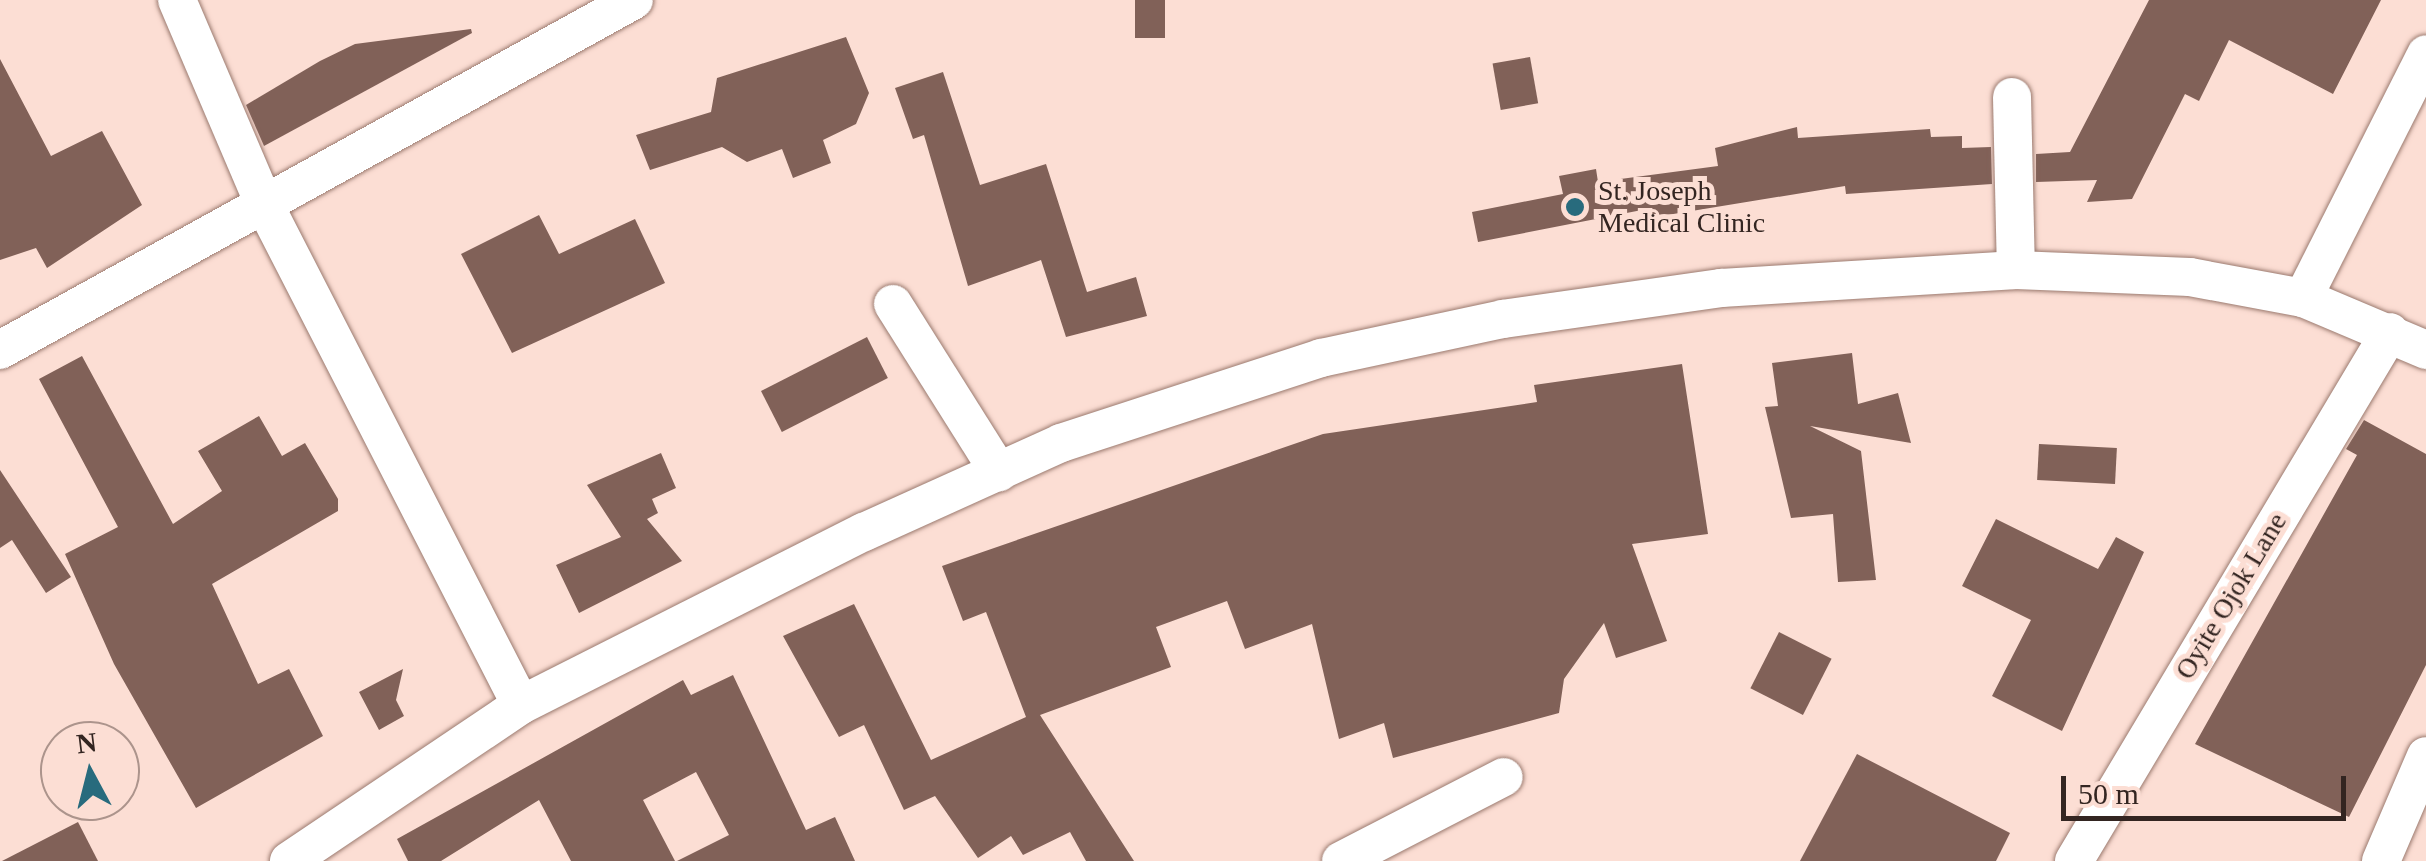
<!DOCTYPE html>
<style>
body{margin:0}
#map{position:relative;width:2426px;height:861px;overflow:hidden;background:#fcded4;font-family:"Times New Roman",serif}
div>[style]{position:absolute}
[style*='--x']{left:calc(var(--x)*1px);top:calc(var(--y)*1px);width:calc(var(--w)*1px);rotate:calc(var(--a)*1deg)}
.building>*{inset:0;background:#816158;transform-origin:0 0}
.roads{filter:drop-shadow(0 0 2px #9b7a6f) drop-shadow(0 0 2px #9b7a6f)}
.minor>*{height:38px;margin:-19px;padding:0 19px;transform-origin:19px;border-radius:19px;background:#fff}
.dots>*{width:28px;height:28px;translate:-50% -50%;box-sizing:border-box;border:5px solid #fcded4;border-radius:50%}
span{translate:-50% -50%;white-space:nowrap;text-align:center;line-height:1.15;-webkit-text-stroke:10px #fcded4;paint-order:stroke}
.poi-label{font-size:28px;color:#332521}
.left{translate:0 -50%;text-align:left}
.street-label{font-size:28px;color:#332521}
.north{position:absolute;left:40px;top:721px;width:100px;height:100px;box-sizing:border-box;background:#fcded4;border:2px solid #ac948c;border-radius:50%;rotate:353deg;font-size:28px;font-weight:700;line-height:40px;text-align:center;color:#332521}
.north::after{content:'';display:block;margin:auto;width:35px;height:45px;background:#286b7d;clip-path:polygon(50% 0,100% 100%,50% 72%,0 100%)}
.scale{position:absolute;left:2061px;top:776px;width:285px;height:45px;box-sizing:border-box;border:5px solid #332521;border-top:0;padding-left:12px;font-size:30px;line-height:35px;white-space:nowrap;color:#332521;-webkit-text-stroke:8px #fcded4;paint-order:stroke}
</style>
<div id="map">
<div class="building">
<div style="left:1135px;top:0;width:30px;height:38px"></div>
<div style="clip-path:polygon(2149px 0,2381px 0,2333px 94px,2229px 40px,2199px 101px,2185px 94px,2132px 199px,2087px 202px,2097px 180px,2036px 182px,2036px 154px,2070px 152px)"></div>
<div style="clip-path:polygon(471px 29px,472px 33px,264px 146px,246px 105px,320px 61px,355px 44px)"></div>
<div style="clip-path:polygon(846px 37px,869px 93px,856px 124px,823px 140px,831px 163px,793px 178px,782px 149px,747px 162px,722px 147px,650px 170px,636px 135px,711px 112px,717px 78px)"></div>
<div style="left:1530px;top:57px;width:47px;height:38px;rotate:80deg"></div>
<div style="clip-path:polygon(0 59px,51px 156px,102px 131px,142px 205px,47px 268px,36px 248px,0 260px)"></div>
<div style="clip-path:polygon(943px 72px,980px 185px,1046px 164px,1087px 292px,1136px 277px,1147px 316px,1066px 337px,1041px 260px,968px 286px,924px 135px,913px 139px,895px 88px)"></div>
<div style="clip-path:polygon(1797px 127px,1798px 138px,1930px 129px,1931px 137px,1962px 136px,1962px 148px,1991px 147px,1992px 184px,1846px 194px,1845px 186px,1649px 218px,1647px 209px,1478px 242px,1472px 212px,1563px 194px,1559px 176px,1596px 169px,1598px 182px,1718px 166px,1715px 148px)"></div>
<div style="clip-path:polygon(539px 215px,559px 254px,635px 219px,665px 283px,512px 353px,461px 254px)"></div>
<div style="left:867px;top:337px;width:46px;height:119px;rotate:63deg"></div>
<div style="clip-path:polygon(1852px 353px,1858px 404px,1898px 393px,1911px 443px,1810px 426px,1861px 451px,1876px 580px,1838px 582px,1833px 514px,1791px 518px,1765px 407px,1778px 406px,1772px 363px)"></div>
<div style="clip-path:polygon(82px 356px,173px 524px,222px 491px,198px 451px,259px 416px,282px 456px,305px 443px,338px 499px,338px 511px,212px 584px,258px 684px,289px 669px,323px 736px,196px 808px,114px 664px,65px 554px,118px 527px,39px 379px)"></div>
<div style="clip-path:polygon(1682px 364px,1708px 534px,1632px 544px,1667px 641px,1616px 658px,1604px 623px,1564px 679px,1559px 713px,1393px 758px,1384px 723px,1339px 739px,1312px 624px,1245px 649px,1227px 601px,1156px 627px,1171px 667px,1040px 715px,1134px 861px,1086px 861px,1070px 832px,1023px 855px,1011px 836px,978px 858px,935px 796px,904px 810px,864px 725px,839px 737px,783px 636px,854px 604px,931px 760px,1026px 717px,986px 612px,963px 621px,942px 566px,1323px 434px,1537px 402px,1534px 385px)"></div>
<div style="clip-path:polygon(2364px 420px,2426px 454px,2426px 665px,2349px 817px,2195px 744px,2357px 455px,2346px 449px)"></div>
<div style="left:2039px;top:444px;width:78px;height:36px;rotate:3deg"></div>
<div style="clip-path:polygon(661px 453px,676px 488px,652px 499px,658px 513px,647px 519px,682px 561px,579px 613px,556px 565px,621px 537px,587px 485px)"></div>
<div style="clip-path:polygon(0 470px,71px 577px,46px 593px,12px 540px,0 548px)"></div>
<div style="clip-path:polygon(1996px 519px,2098px 569px,2116px 537px,2144px 552px,2062px 731px,1992px 696px,2031px 620px,1962px 586px)"></div>
<div style="left:1779px;top:632px;width:59px;height:63px;rotate:27deg"></div>
<div style="clip-path:polygon(403px 669px,396px 700px,404px 716px,379px 730px,359px 692px)"></div>
<div style="clip-path:polygon(733px 675px,806px 830px,835px 817px,855px 861px,677px 861px,729px 835px,696px 772px,643px 800px,675px 861px,571px 861px,539px 800px,441px 861px,408px 861px,397px 839px,683px 680px,691px 695px)"></div>
<div style="clip-path:polygon(1857px 754px,2010px 833px,1996px 861px,1800px 861px)"></div>
<div style="clip-path:polygon(78px 822px,98px 861px,2px 861px)"></div>
</div>
<div class="roads">
<div class="minor">
<div style="--x:177;--y:0;--w:220;--a:66.9"></div>
<div style="--x:263;--y:202;--w:565;--a:62.85"></div>
<div style="--x:2012;--y:97;--w:173;--a:88.7"></div>
<div style="--x:2303;--y:298;--w:273;--a:-63.2"></div>
<div style="--x:893;--y:304;--w:199;--a:57.8"></div>
<div style="--x:0;--y:350;--w:724;--a:-28.9"></div>
<div style="--x:289;--y:861;--w:280;--a:-33.9"></div>
<div style="--x:521;--y:705;--w:384;--a:-26.8"></div>
<div style="--x:864;--y:532;--w:216;--a:-24.3"></div>
<div style="--x:1061;--y:443;--w:274;--a:-18.1"></div>
<div style="--x:1321;--y:358;--w:186;--a:-12.1"></div>
<div style="--x:1503;--y:319;--w:220;--a:-8.1"></div>
<div style="--x:1721;--y:288;--w:296;--a:-3.5"></div>
<div style="--x:2016;--y:270;--w:174;--a:2.3"></div>
<div style="--x:2190;--y:277;--w:115;--a:10.5"></div>
<div style="--x:2303;--y:298;--w:134;--a:22.9"></div>
<div style="--x:1341;--y:861;--w:183;--a:-27.3"></div>
<div style="--x:2074;--y:861;--w:616;--a:-59.15"></div>
<div style="--x:2381;--y:861;--w:114;--a:-66.8"></div>
</div>
</div>
<div class="dots">
<div style="left:1575px;top:207px;background:#286b7d"></div>
</div>
<div class="poi-label">
<span class="left" style="left:1598px;top:207px">St. Joseph<br>Medical Clinic</span>
</div>
<div class="street-label">
<span style="left:2231px;top:596px;rotate:-59deg">Oyite Ojok Lane</span>
</div>
<div class="north">N</div>
<div class="scale">50 m</div>
</div>
